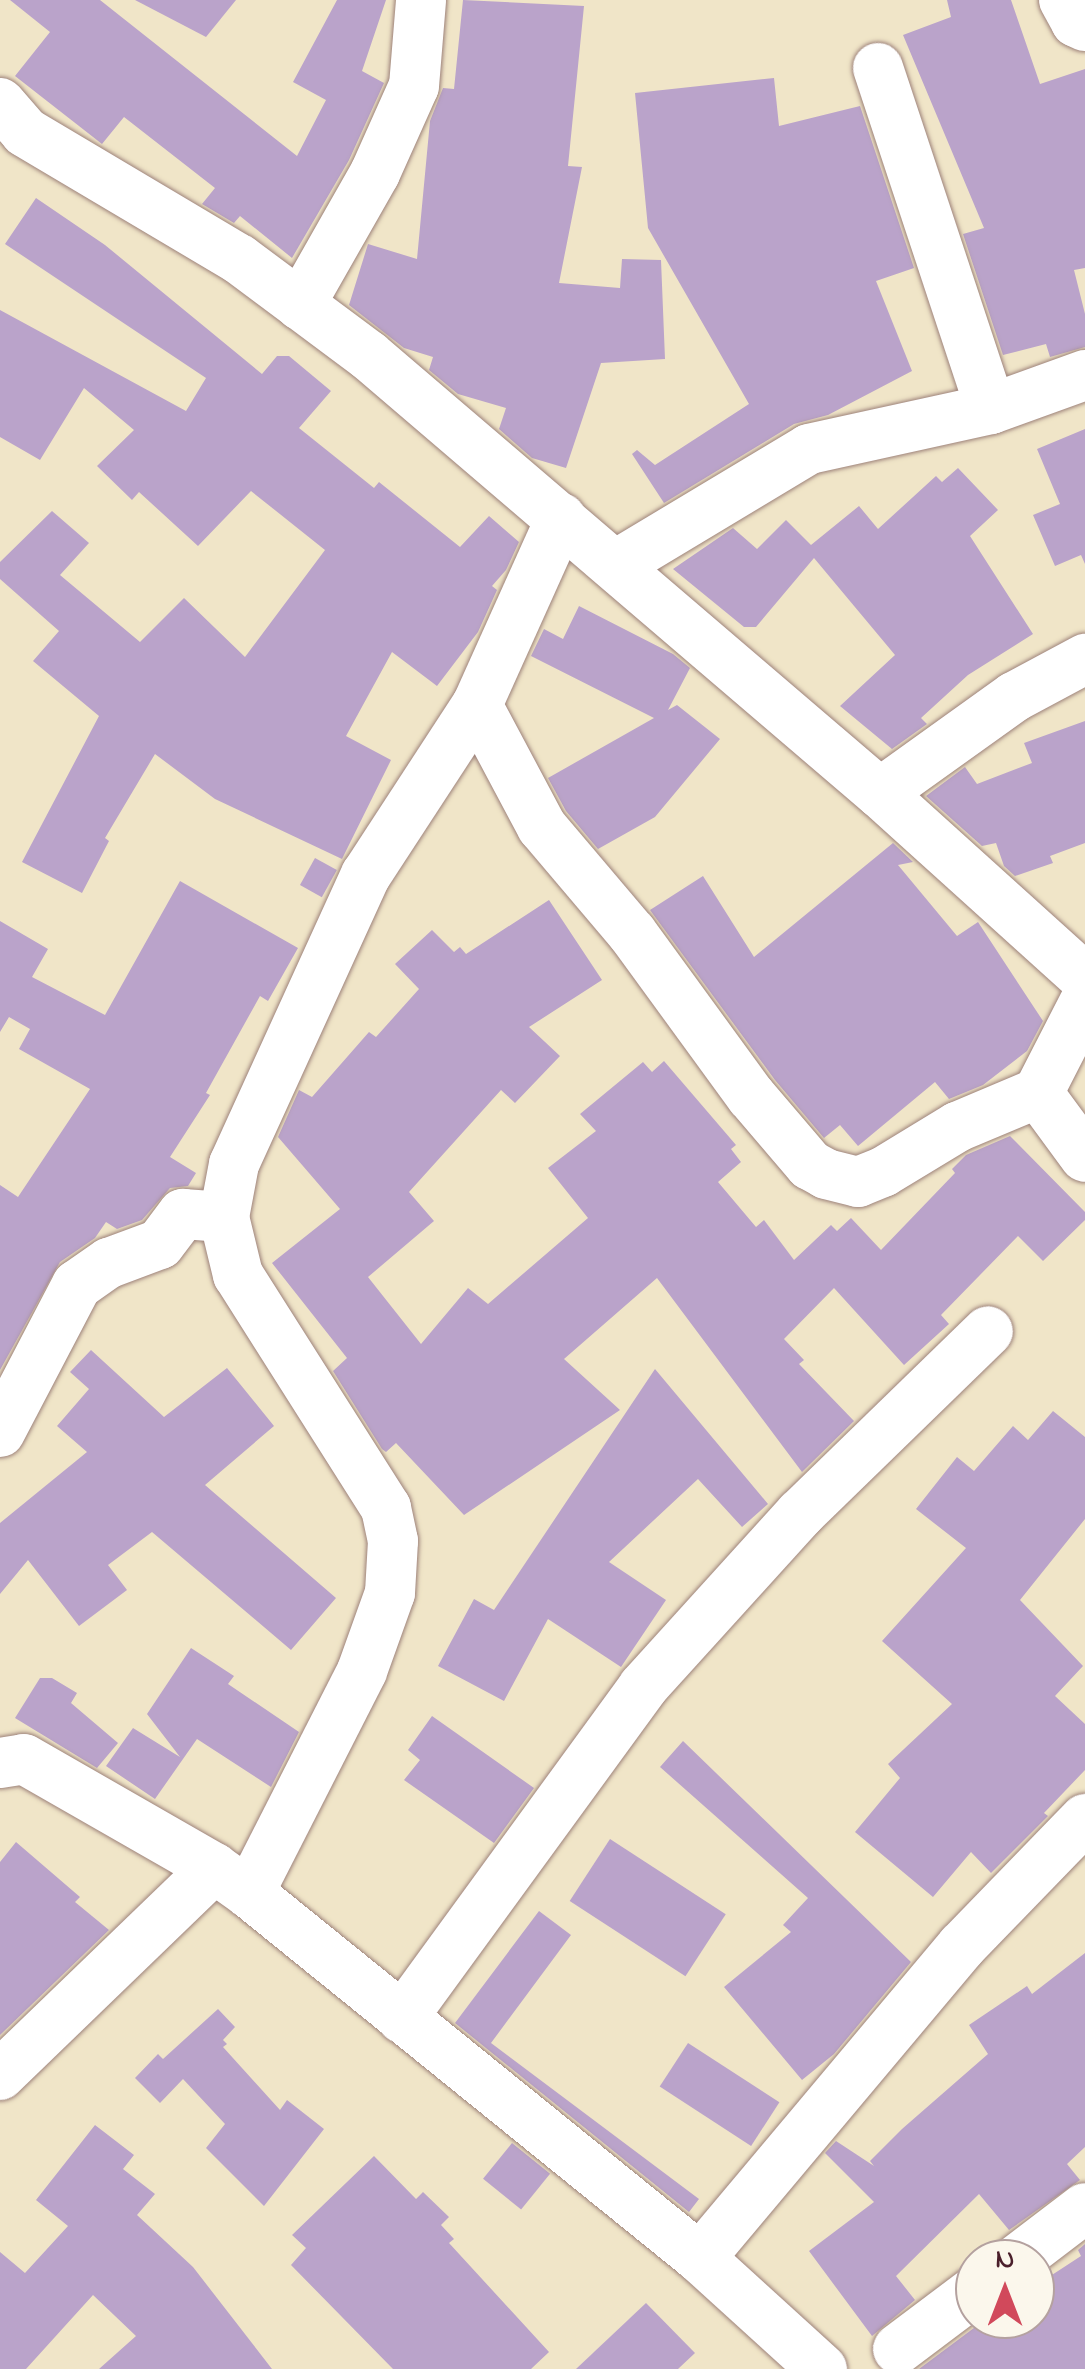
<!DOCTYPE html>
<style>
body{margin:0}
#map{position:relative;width:1085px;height:2369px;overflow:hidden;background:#f0e5c8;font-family:"Indie Flower",sans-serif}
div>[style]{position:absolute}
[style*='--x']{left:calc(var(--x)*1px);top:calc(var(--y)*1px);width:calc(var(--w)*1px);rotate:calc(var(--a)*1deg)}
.building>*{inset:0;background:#baa3ca;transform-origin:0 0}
.roads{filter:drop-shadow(0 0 2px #9d827a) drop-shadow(0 0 2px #9d827a)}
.minor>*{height:50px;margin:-25px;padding:0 25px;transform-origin:25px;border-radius:25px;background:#fff}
span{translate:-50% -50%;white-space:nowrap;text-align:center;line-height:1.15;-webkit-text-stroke:8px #fbf7ec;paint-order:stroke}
.north{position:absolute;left:955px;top:2239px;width:100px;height:100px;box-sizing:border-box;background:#fbf7ec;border:2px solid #b4a19f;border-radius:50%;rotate:0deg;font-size:28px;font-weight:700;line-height:40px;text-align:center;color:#4a1f2b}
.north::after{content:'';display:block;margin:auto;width:35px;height:45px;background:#d1495b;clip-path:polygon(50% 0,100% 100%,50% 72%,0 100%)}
</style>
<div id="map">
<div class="building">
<div style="clip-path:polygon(10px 0,100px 0,297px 156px,326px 100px,293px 82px,337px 0,386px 0,362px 71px,384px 83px,349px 160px,292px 258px,240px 216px,234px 223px,202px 204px,215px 188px,124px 117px,102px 144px,15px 76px,50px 32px)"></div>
<div style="clip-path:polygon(135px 0,236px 0,206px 37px)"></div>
<div style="clip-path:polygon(463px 0,584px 6px,568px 166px,582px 167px,559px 283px,620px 288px,622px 259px,661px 260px,665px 359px,601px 363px,566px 468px,532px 458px,499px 429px,506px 408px,458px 394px,429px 370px,433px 357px,404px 348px,349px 305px,368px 244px,417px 259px,430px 121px,443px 88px,454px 89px)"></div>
<div style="clip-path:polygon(947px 0,1011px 0,1040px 84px,1085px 69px,1085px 268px,1074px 270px,1085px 314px,1085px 347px,1050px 357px,1046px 344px,1003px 355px,963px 234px,984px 228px,903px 35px,951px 17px)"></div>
<div style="clip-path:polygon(774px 78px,779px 126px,860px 106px,914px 268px,876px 281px,912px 371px,828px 415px,794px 424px,664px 503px,632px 454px,637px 450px,655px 465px,749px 404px,648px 228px,635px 93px)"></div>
<div style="clip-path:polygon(36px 198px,105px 245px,262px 374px,277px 356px,289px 356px,331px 391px,299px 428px,374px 488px,379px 482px,460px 547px,489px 516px,519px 542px,506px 570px,492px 586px,497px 590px,478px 632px,437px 686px,392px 652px,346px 736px,391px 760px,342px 859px,215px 799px,155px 754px,105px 838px,109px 841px,82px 893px,22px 862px,99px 716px,33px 661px,59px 631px,0 579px,0 562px,52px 511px,89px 543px,60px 575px,140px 642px,184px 598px,245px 657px,325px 550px,251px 491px,198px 546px,139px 492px,132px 500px,97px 466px,134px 430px,84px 388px,40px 460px,0 437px,0 310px,186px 411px,206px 378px,5px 244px)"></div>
<div style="clip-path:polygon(1085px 429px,1085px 564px,1081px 555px,1055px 566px,1033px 515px,1060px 504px,1037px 449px)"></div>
<div style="clip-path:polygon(958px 468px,998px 510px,970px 536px,1033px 634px,968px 675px,921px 718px,927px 724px,892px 749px,840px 706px,895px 655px,814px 558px,756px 627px,744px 627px,673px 569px,733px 528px,757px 549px,786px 520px,811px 545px,859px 506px,878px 529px,936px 476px,942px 482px)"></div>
<div style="clip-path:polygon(579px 606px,673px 654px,690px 668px,668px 710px,677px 705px,720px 739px,655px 817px,598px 849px,566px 811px,548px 778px,654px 718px,531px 656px,544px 629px,563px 639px)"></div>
<div style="clip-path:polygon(1085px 721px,1085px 843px,1050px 856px,1053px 863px,1015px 876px,1004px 866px,996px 843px,982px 846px,926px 796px,965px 767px,977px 784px,1032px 763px,1024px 743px)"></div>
<div style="clip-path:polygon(893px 843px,913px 862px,898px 865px,957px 936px,978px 922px,1043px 1021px,1027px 1051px,983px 1085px,949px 1099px,935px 1082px,858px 1146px,840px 1125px,824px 1138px,775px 1080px,650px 910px,703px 876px,754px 957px)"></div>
<div style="left:315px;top:858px;width:25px;height:31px;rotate:29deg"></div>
<div style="clip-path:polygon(180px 881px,298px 948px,268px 1001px,260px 996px,206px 1093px,210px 1095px,170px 1157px,196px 1173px,188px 1186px,170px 1188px,142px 1220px,117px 1229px,106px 1222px,95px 1238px,60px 1262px,0 1370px,0 1185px,18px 1197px,90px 1089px,19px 1049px,30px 1029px,9px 1017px,0 1032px,0 921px,48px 949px,32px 977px,105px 1015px)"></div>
<div style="clip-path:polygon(549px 900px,602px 980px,529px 1027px,560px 1056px,515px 1103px,501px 1090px,409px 1192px,434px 1221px,368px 1277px,421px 1344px,468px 1288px,488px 1304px,588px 1218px,548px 1168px,596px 1131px,580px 1114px,643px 1062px,652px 1072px,664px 1061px,736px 1145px,731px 1149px,741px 1162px,718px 1182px,756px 1227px,764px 1220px,794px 1260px,831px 1225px,837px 1231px,851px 1218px,881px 1250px,955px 1173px,952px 1169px,966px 1155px,1010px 1136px,1085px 1212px,1085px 1220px,1043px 1261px,1018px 1236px,941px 1315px,949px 1324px,904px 1365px,834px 1288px,784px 1339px,804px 1360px,799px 1364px,854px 1421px,802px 1472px,657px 1278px,564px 1359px,620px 1410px,464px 1515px,396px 1443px,386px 1452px,382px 1449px,333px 1371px,347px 1358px,272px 1263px,340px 1209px,278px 1137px,299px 1090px,312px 1097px,369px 1032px,376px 1037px,419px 989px,395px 964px,432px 930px,454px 952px,460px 947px,466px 954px)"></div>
<div style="clip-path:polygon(91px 1350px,164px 1417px,227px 1368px,274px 1426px,205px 1485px,336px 1598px,291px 1650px,152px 1532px,108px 1565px,127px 1590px,79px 1626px,28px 1560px,0 1594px,0 1523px,87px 1452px,57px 1426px,89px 1389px,70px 1372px)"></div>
<div style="clip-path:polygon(655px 1369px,768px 1504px,742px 1527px,698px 1479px,609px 1562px,666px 1600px,621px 1667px,548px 1619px,504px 1701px,438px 1666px,474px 1599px,494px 1610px)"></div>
<div style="clip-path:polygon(1053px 1411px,1085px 1437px,1085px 1519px,1020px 1600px,1083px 1666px,1055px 1696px,1085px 1724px,1085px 1770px,1044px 1813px,1048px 1816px,991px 1873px,971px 1852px,933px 1897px,855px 1832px,900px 1778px,888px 1764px,952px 1704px,882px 1641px,966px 1548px,916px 1509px,957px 1457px,974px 1471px,1013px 1426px,1028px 1440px)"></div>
<div style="clip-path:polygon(191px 1648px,234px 1676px,228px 1684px,299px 1732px,271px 1787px,197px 1739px,155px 1799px,106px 1766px,133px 1728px,180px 1757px,147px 1714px)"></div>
<div style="clip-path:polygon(40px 1678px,52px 1678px,77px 1693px,71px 1703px,118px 1743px,97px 1768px,15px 1718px)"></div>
<div style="clip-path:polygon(432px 1716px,534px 1788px,494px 1843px,404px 1780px,420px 1760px,408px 1750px)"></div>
<div style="clip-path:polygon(683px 1741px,911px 1962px,834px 2054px,802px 2080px,724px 1987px,791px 1932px,783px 1925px,808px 1898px,660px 1767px)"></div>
<div style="left:610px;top:1839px;width:138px;height:74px;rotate:33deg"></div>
<div style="clip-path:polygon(16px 1842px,80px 1897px,75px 1902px,109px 1930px,0 2035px,0 1862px)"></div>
<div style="clip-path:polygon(539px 1911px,571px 1935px,491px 2043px,699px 2199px,689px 2212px,455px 2023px)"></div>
<div style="clip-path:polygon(1085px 1953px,1085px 2147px,1067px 2164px,1080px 2180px,1009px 2230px,979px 2194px,896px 2276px,915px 2300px,872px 2336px,809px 2251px,874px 2202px,825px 2153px,836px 2141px,874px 2166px,870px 2161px,902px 2129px,988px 2054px,969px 2025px,1027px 1986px,1032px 1994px)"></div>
<div style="clip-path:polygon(218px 2009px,235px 2027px,223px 2040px,227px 2044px,223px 2047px,280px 2110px,287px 2100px,324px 2129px,264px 2206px,206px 2148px,225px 2124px,183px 2079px,160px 2103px,135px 2078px,158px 2054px,163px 2059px)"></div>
<div style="left:688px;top:2043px;width:109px;height:52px;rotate:33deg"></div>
<div style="clip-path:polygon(95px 2125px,134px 2155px,123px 2169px,155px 2194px,137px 2215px,193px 2267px,272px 2369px,99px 2369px,136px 2336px,93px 2295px,26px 2369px,0 2369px,0 2252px,25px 2273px,68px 2226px,36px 2200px)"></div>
<div style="left:512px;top:2143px;width:49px;height:46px;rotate:39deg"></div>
<div style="clip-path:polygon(374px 2156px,416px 2199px,423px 2192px,449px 2217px,441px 2225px,454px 2239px,449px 2243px,549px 2352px,531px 2369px,393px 2369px,291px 2265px,306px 2248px,292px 2235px)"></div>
<div style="clip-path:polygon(1085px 2244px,1085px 2369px,919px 2369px,986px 2319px,1035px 2319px,1035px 2286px,1081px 2256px,1078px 2250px)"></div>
<div style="clip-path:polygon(646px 2303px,695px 2353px,678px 2369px,576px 2369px)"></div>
</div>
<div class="roads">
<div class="minor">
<div style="--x:1064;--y:0;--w:25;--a:61"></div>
<div style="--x:1076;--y:22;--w:10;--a:24"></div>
<div style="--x:878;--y:68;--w:359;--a:71.7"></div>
<div style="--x:0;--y:103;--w:38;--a:49"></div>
<div style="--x:25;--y:132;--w:249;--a:30.7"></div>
<div style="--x:239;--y:259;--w:161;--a:36.7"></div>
<div style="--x:368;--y:355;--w:674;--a:40.55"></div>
<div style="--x:880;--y:793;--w:276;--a:42.1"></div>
<div style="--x:300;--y:305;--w:152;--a:-60.4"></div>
<div style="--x:375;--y:173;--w:95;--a:-65.9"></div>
<div style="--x:414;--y:86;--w:86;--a:-85.3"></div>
<div style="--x:616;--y:565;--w:225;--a:-31"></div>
<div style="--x:809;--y:449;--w:186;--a:-12.4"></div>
<div style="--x:991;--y:409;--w:100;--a:-19.9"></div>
<div style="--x:477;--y:705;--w:138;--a:62"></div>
<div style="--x:542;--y:827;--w:139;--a:49.7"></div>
<div style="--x:632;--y:933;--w:202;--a:53.9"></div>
<div style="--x:751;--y:1096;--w:91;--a:49.5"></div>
<div style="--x:810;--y:1165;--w:18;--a:29"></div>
<div style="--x:826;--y:1174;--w:33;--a:14"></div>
<div style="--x:858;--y:1182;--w:27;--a:-22"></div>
<div style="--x:883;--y:1172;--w:87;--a:-31.3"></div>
<div style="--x:957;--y:1127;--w:88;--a:-22.8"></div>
<div style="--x:1038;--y:1093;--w:103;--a:-62.9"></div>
<div style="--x:880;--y:793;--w:165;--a:-35.6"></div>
<div style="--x:1014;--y:697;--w:81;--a:-28.2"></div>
<div style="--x:1038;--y:1093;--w:79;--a:53.7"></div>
<div style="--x:0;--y:1432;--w:166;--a:-62.4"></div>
<div style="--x:77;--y:1285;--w:39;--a:-35"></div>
<div style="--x:109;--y:1263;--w:54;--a:-20.4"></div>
<div style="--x:160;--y:1244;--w:38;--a:-53"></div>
<div style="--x:183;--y:1214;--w:41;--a:4.2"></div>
<div style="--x:0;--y:1763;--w:24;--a:-9"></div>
<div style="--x:24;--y:1759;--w:219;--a:29.8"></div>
<div style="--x:214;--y:1868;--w:43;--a:35.5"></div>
<div style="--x:249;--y:1893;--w:580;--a:38.98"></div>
<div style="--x:700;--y:2258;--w:165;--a:42.3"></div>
<div style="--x:249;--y:1893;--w:249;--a:-63"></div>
<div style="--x:362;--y:1671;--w:83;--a:-70.3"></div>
<div style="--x:390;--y:1593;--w:52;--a:-86.7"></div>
<div style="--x:393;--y:1541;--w:34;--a:-102"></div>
<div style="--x:386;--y:1508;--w:276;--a:-122.4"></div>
<div style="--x:238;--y:1275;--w:60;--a:-103.6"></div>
<div style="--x:224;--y:1217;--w:54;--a:-79.3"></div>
<div style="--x:234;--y:1164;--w:318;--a:-65.5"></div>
<div style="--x:366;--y:875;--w:203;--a:-56.9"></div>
<div style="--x:477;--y:705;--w:205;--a:-65.8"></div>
<div style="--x:402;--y:2018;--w:409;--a:-53.9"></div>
<div style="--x:643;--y:1687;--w:234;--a:-47.8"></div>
<div style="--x:800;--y:1514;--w:262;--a:-44.2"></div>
<div style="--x:0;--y:2075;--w:298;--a:-44"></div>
<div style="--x:700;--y:2258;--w:407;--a:-50"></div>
<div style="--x:962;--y:1946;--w:177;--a:-45.9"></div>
<div style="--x:1018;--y:2259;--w:84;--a:-37.3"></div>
<div style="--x:898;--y:2349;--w:96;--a:-37"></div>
</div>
</div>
<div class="north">N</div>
</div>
